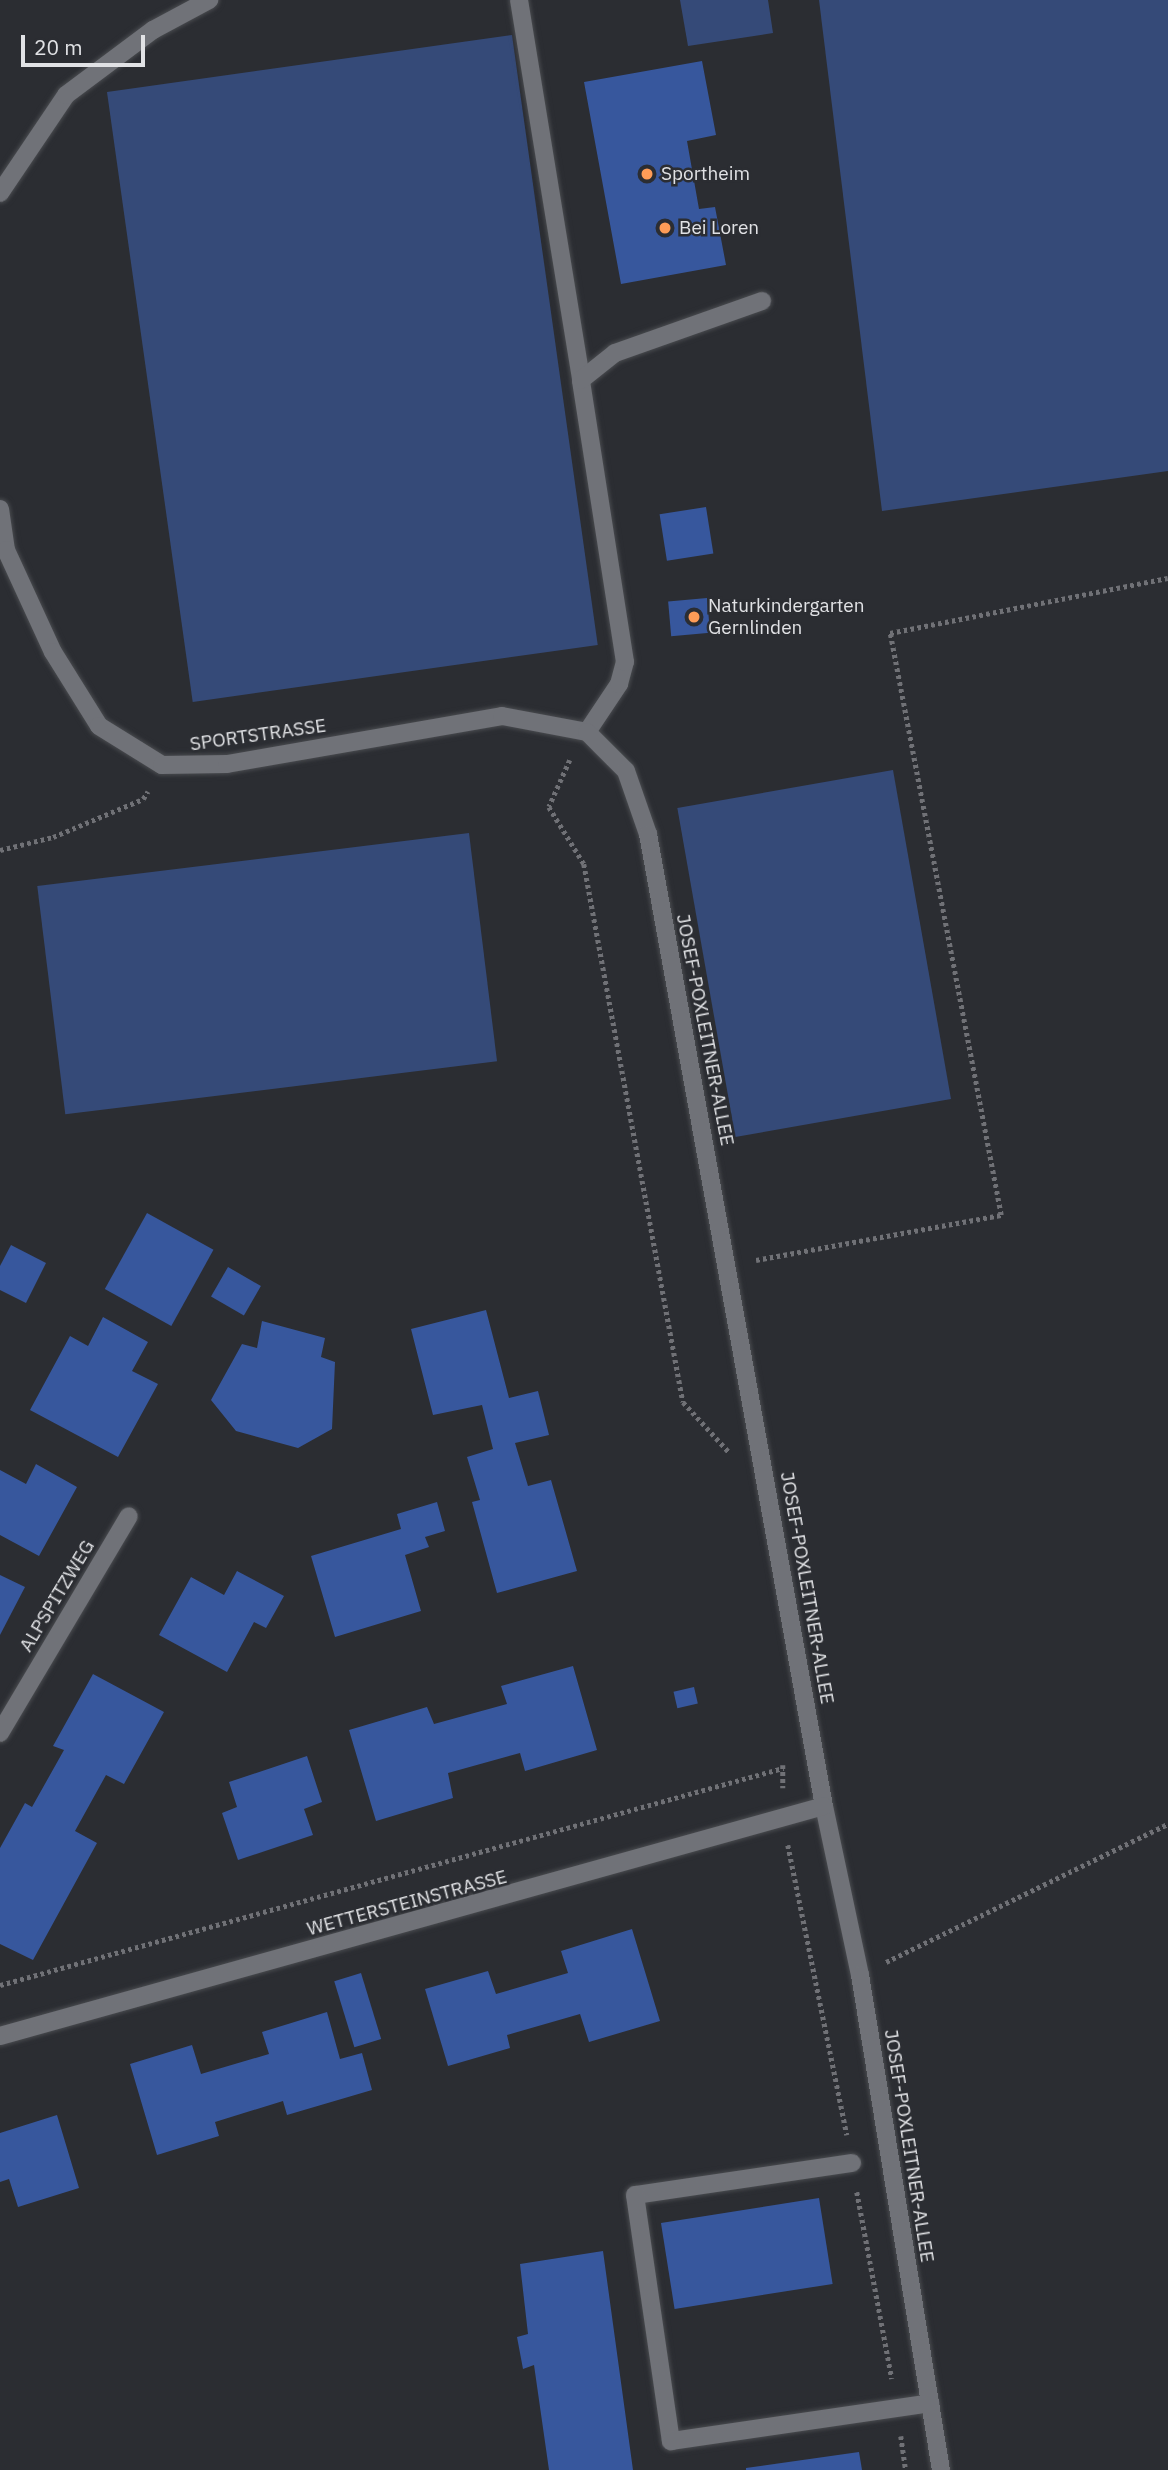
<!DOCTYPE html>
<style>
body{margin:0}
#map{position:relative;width:1168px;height:2470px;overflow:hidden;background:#2b2d32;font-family:"IBM Plex Sans",sans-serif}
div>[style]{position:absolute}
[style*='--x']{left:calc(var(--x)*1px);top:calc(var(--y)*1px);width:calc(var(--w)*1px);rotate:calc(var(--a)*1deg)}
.green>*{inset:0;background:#354a78;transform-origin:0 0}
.building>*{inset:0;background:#37579d;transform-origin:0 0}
.path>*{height:4.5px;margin-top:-2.25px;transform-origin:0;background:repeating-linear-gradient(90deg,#707176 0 3.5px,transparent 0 7px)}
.roads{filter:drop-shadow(0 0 2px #494b4f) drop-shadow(0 0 2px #494b4f)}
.service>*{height:18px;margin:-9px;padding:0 9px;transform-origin:9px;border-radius:9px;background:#707278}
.minor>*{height:18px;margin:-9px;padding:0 9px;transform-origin:9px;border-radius:9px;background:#707278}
.dots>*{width:19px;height:19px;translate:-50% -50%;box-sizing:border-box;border:4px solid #2b2d32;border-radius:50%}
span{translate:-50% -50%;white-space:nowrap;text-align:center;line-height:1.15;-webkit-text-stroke:5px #2b2d32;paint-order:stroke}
.poi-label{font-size:19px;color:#e1e2e5}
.left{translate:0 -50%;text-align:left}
.street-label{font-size:19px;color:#e1e2e5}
.scale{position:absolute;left:21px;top:35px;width:124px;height:32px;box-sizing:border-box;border:4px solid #e1e2e5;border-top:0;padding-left:9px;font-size:21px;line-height:24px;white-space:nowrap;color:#e1e2e5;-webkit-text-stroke:5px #2b2d32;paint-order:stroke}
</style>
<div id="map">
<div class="green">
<div style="clip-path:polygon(680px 0,768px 0,773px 33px,688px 46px)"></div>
<div style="clip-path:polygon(819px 0,1168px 0,1168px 471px,882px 511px)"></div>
<div style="left:512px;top:35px;width:616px;height:409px;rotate:82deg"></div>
<div style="left:893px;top:770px;width:334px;height:219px;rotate:80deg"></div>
<div style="left:469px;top:833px;width:230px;height:435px;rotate:83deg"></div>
</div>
<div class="building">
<div style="clip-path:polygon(702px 61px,716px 135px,687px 141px,699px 209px,715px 207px,726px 265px,621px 284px,584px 82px)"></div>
<div style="left:706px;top:507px;width:47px;height:47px;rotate:81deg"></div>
<div style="left:707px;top:598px;width:35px;height:39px;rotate:85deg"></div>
<div style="left:147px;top:1213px;width:76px;height:87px;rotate:29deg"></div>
<div style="clip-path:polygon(11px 1245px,46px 1263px,26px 1303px,0 1290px,0 1266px)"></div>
<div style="left:228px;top:1267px;width:38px;height:34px;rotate:30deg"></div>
<div style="clip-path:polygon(486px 1310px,509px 1398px,538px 1391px,549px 1435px,515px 1443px,528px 1486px,551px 1480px,577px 1571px,497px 1593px,472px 1502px,480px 1500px,467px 1457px,493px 1449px,482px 1405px,433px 1415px,411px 1329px)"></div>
<div style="clip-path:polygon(103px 1317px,148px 1342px,132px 1371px,158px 1384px,118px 1457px,30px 1410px,70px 1336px,88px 1346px)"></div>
<div style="clip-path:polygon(262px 1321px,325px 1338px,321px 1357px,335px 1362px,332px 1429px,298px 1448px,236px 1431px,211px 1400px,242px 1344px,257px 1348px)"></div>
<div style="clip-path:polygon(36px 1464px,77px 1487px,39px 1556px,0 1535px,0 1470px,26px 1484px)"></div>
<div style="clip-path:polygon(437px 1502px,445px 1531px,425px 1537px,429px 1547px,405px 1555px,421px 1611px,335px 1637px,311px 1556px,401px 1529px,397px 1514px)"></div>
<div style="clip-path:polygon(237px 1571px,284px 1596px,266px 1628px,254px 1622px,227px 1672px,159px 1635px,191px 1577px,224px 1595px)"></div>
<div style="clip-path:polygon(0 1575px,25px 1587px,0 1635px)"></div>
<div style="clip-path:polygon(573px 1666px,597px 1750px,525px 1771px,520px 1753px,448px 1773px,453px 1798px,376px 1821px,349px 1730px,427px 1707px,434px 1724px,507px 1704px,501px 1686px)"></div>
<div style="clip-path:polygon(93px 1674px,164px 1712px,124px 1784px,106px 1775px,75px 1831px,97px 1843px,33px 1960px,0 1944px,0 1848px,25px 1803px,32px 1807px,64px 1750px,53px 1746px)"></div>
<div style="left:694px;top:1687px;width:17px;height:21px;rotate:77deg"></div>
<div style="clip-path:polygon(307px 1756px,322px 1802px,304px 1809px,313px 1835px,238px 1860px,222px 1813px,237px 1807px,229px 1782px)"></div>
<div style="clip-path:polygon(632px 1929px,660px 2021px,589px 2042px,580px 2014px,507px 2035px,510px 2048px,448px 2066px,425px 1989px,488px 1971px,496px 1994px,568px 1973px,561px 1951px)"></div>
<div style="left:361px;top:1973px;width:69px;height:28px;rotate:73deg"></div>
<div style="clip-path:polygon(327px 2012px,340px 2059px,362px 2053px,372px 2090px,287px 2115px,283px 2101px,215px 2122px,219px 2136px,157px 2155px,130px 2064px,192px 2045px,201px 2074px,269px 2054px,262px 2032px)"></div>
<div style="clip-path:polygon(57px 2115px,79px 2188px,18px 2207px,9px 2179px,0 2182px,0 2133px)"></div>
<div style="left:819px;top:2198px;width:87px;height:160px;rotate:81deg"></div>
<div style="clip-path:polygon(603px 2251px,633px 2470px,549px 2470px,534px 2365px,523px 2369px,517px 2337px,528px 2334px,520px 2264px)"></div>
<div style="clip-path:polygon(859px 2452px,862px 2470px,746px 2470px,746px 2468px)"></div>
</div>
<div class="path">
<div style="--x:570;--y:760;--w:51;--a:114.1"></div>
<div style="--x:549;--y:807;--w:67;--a:58.4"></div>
<div style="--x:584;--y:864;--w:547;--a:79.57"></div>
<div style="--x:683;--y:1402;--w:68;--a:47.4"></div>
<div style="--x:0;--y:850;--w:55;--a:-13.8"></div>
<div style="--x:53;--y:837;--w:98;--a:-22.9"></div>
<div style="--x:143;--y:799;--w:9;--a:-58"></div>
<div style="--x:756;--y:1260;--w:249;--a:-10.4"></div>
<div style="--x:1001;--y:1215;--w:592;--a:-100.8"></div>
<div style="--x:890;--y:633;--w:283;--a:-11.2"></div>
<div style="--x:783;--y:1765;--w:23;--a:90"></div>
<div style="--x:788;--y:1845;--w:296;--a:78.5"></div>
<div style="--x:886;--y:1962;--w:314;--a:-26.1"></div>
<div style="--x:0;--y:1985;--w:813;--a:-15.49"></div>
<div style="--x:857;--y:2192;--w:190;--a:79.4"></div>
<div style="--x:901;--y:2436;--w:34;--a:82"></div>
</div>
<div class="roads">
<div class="service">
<div style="--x:519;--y:0;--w:385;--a:80.7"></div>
<div style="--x:587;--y:732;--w:58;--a:-56.3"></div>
<div style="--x:619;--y:684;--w:23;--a:-75"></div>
<div style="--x:625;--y:662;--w:285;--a:-98.9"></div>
<div style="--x:581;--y:380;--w:43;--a:-38.5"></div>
<div style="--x:615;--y:353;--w:156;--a:-19.5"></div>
<div style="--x:852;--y:2163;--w:219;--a:171.6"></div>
<div style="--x:635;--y:2195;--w:249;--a:81.7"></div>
<div style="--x:671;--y:2441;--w:262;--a:-8.3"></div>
</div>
<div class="minor">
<div style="--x:0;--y:193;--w:118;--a:-56"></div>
<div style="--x:66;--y:95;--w:109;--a:-36.8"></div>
<div style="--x:153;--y:30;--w:64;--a:-28.2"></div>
<div style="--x:0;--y:509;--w:41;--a:81.7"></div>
<div style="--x:6;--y:550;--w:112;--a:65.3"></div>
<div style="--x:53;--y:652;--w:87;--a:58.1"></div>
<div style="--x:99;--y:726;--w:74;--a:31.8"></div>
<div style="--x:162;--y:765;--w:65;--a:-0.9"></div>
<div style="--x:227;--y:764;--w:279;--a:-9.9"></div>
<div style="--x:502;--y:716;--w:86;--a:10.7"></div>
<div style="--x:587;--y:732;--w:55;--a:45"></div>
<div style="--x:626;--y:771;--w:67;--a:70.8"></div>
<div style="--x:648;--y:834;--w:988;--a:79.74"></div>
<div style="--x:824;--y:1806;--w:173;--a:78"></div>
<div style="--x:860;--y:1975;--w:502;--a:80.71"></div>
<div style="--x:0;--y:1733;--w:252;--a:-59.3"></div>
<div style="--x:0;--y:2036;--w:855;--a:-15.6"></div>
</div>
</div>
<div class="dots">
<div style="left:647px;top:174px;background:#fe9c57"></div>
<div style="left:665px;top:228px;background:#fe9c57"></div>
<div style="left:694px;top:617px;background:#fe9c57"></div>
</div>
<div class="poi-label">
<span class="left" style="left:661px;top:174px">Sportheim</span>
<span class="left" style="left:679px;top:228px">Bei Loren</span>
<span class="left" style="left:708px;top:617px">Naturkindergarten<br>Gernlinden</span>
</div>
<div class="street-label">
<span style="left:258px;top:735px;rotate:-8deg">SPORTSTRASSE</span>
<span style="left:705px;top:1030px;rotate:79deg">JOSEF-POXLEITNER-ALLEE</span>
<span style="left:807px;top:1588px;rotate:80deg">JOSEF-POXLEITNER-ALLEE</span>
<span style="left:57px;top:1596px;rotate:-59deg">ALPSPITZWEG</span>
<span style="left:407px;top:1903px;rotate:-15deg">WETTERSTEINSTRASSE</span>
<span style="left:909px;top:2146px;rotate:81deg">JOSEF-POXLEITNER-ALLEE</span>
</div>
<div class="scale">20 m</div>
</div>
